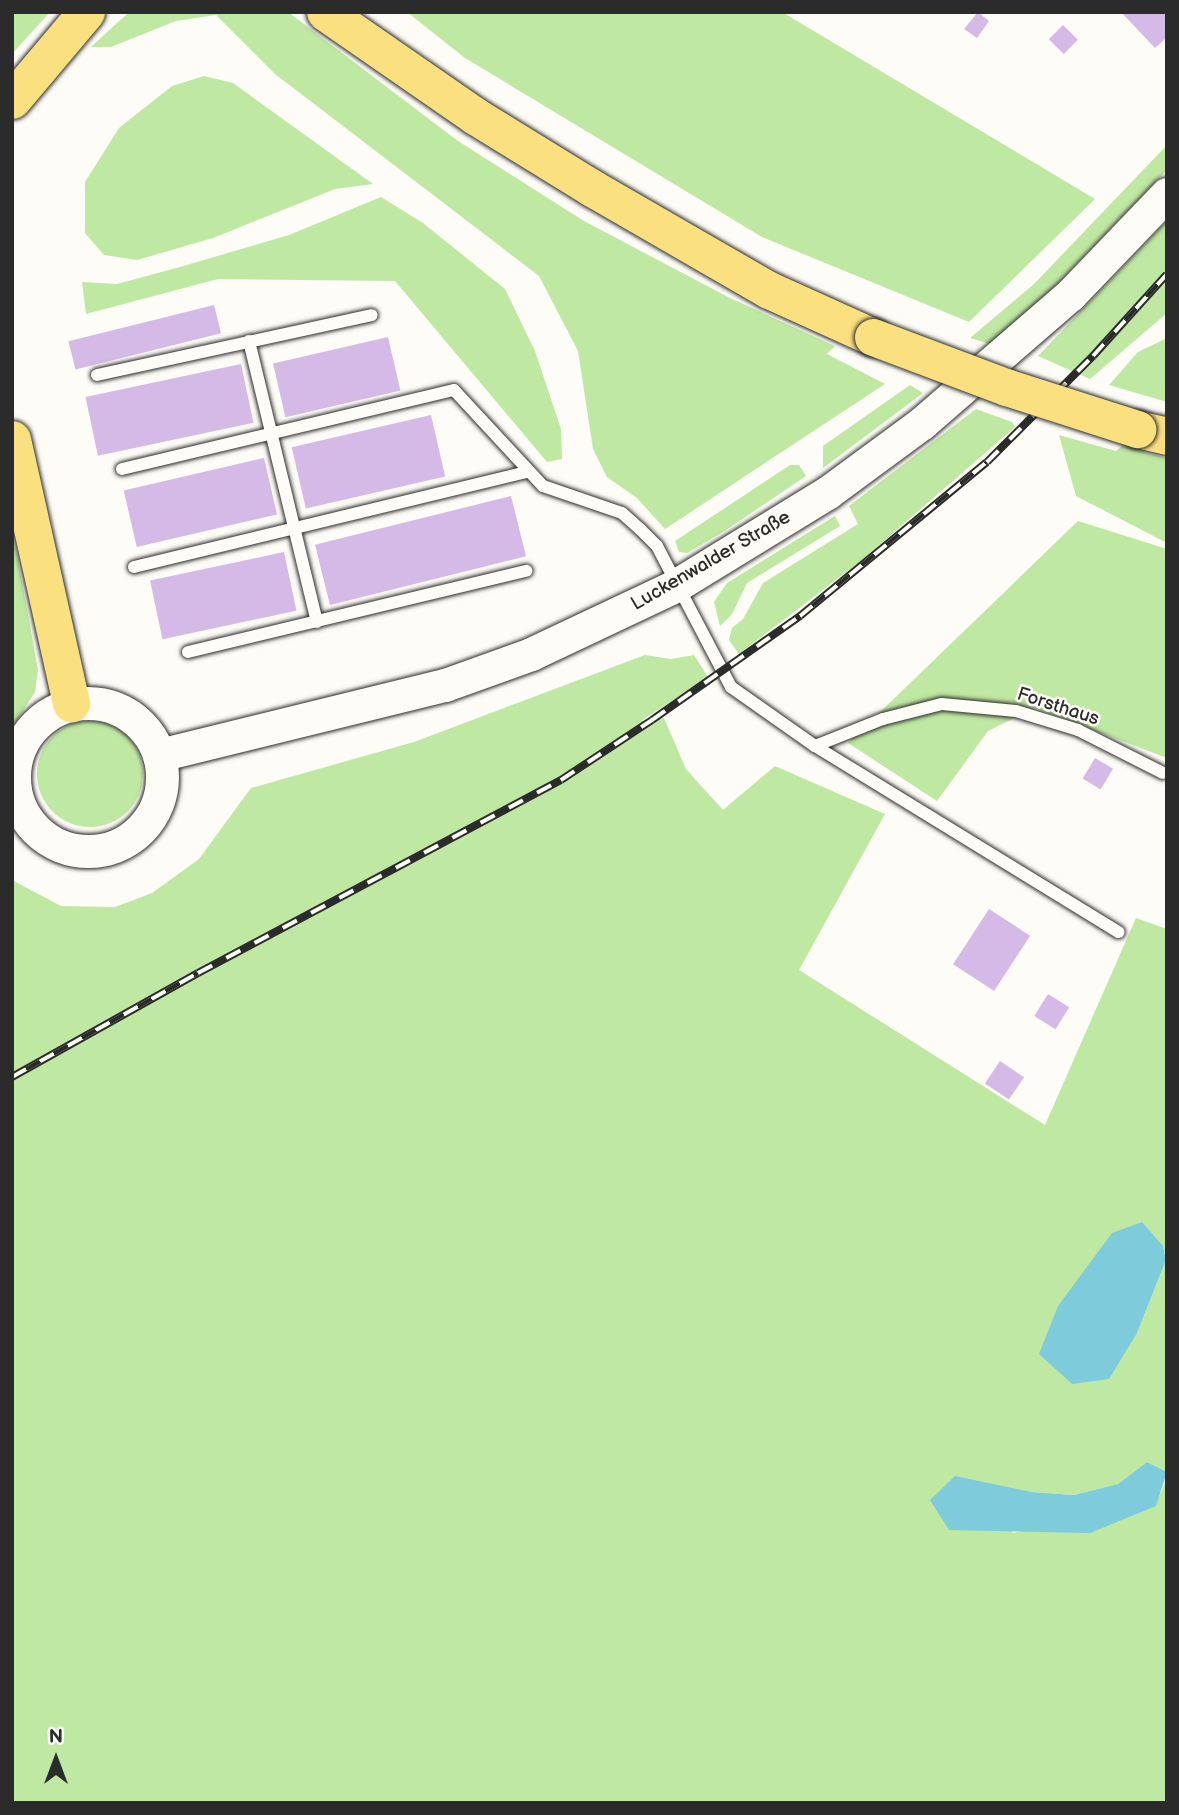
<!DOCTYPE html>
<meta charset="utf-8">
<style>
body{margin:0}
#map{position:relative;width:1179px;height:1815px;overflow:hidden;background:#fdfcf7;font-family:"Balsamiq Sans",sans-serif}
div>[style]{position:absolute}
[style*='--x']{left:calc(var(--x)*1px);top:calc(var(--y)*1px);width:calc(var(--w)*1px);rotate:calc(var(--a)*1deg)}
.green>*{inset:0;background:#bfe8a3}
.round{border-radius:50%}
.water>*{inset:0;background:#7ecbdc}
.building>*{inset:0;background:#d5b9e7;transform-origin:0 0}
.roads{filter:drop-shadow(0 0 2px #2b2b2b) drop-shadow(0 0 2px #2b2b2b)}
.lane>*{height:12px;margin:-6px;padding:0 6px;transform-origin:6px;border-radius:6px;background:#fdfcf7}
.secondary>*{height:33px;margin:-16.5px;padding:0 16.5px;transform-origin:16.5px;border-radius:16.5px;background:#fdfcf7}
.secondary>.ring{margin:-16.5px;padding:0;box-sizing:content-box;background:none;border:33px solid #fdfcf7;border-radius:50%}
.primary>*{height:37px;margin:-18.5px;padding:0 18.5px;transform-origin:18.5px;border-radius:18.5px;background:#fbe080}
.rail>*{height:8px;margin-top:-4px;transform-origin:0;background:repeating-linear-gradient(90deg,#fdfcf7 0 16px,#2b2b2b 0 32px);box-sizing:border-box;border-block:2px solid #2b2b2b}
.bridges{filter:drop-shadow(0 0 2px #2b2b2b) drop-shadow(0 0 2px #2b2b2b)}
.primary-bridge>*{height:37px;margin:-18.5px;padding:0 18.5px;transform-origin:18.5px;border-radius:18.5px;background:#fbe080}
span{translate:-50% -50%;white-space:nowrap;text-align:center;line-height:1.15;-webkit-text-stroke:5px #fdfcf7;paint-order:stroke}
.street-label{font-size:19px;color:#2b2b2b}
.frame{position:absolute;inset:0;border:14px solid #2b2b2b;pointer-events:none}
.north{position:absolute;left:21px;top:1724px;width:70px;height:70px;-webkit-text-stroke:5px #fdfcf7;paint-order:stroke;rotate:0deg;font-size:19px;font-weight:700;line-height:28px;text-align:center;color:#2b2b2b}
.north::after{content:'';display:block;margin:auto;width:24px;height:32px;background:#2b2b2b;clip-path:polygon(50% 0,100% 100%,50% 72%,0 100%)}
</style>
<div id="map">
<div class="green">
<div style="clip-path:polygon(12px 12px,50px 12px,12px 54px)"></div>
<div style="clip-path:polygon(129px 12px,288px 12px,458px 141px,584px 221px,730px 298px,835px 346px,827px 354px,885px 384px,665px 529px,637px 498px,607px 477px,593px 449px,578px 351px,539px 276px,275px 74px,216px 15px,176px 21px,111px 47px,91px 47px)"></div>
<div style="clip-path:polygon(407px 12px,782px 12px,1095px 199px,969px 322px,762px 237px,465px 58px)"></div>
<div style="clip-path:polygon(204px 76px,233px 83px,373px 184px,335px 189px,213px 238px,137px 260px,104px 255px,85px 233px,85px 182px,119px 128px,172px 86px)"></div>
<div style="clip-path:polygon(1167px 145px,1167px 170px,1053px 288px,990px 344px,970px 338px,1034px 284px)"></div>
<div style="clip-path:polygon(381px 197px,423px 223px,505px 289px,535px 351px,561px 429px,562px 459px,547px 462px,395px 281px,218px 279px,86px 314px,82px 282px,117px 284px,180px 267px,289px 235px)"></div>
<div style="clip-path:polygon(1167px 221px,1167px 313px,1090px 379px,1038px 356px)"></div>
<div style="clip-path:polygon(1167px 338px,1167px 402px,1109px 385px,1138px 352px)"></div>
<div style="clip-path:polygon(910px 385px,923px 393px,823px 468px,823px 446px)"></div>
<div style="clip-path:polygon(976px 409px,1012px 422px,1015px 427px,862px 560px,739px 654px,729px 640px,732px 628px,743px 619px,763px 583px,858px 524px,849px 506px)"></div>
<div style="clip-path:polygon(1059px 435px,1116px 451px,1122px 446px,1167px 458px,1167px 543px,1076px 496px)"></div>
<div style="clip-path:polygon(790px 465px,799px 465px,806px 476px,723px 532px,687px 553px,679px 552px,675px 541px)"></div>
<div style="clip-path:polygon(835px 516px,840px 526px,747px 583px,732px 614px,720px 626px,714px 602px,727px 583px)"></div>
<div style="clip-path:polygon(1078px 521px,1167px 549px,1167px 758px,1035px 708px,988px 731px,937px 801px,848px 743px)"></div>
<div style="clip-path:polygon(12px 527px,38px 670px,35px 692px,12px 728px)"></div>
<div style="clip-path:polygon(evenodd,645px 655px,671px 659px,694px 655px,708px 677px,641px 721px,664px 718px,686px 769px,723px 810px,775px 766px,885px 814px,799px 970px,1045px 1125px,1136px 918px,1167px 929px,1167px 1472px,1147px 1462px,1118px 1484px,1074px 1495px,1031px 1492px,1012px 1533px,1155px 1506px,1167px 1478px,1167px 1803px,12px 1803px,12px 880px,61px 906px,115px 907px,152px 893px,199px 859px,251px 788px,414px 742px,645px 655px,1163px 1246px,1166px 1260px,1137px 1333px,1058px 1306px,1074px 1287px,1163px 1246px)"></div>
<div class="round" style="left:37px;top:721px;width:106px;height:106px"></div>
</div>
<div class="water">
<div style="clip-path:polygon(1142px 1222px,1163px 1246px,1166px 1260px,1137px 1333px,1109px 1379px,1072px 1384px,1039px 1354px,1058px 1306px,1112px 1233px)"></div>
<div style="clip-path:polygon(1147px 1462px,1167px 1472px,1156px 1506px,1090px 1533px,949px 1530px,930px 1500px,955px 1476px,1031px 1492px,1074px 1495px,1118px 1484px)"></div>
</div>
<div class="building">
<div style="clip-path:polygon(978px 12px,989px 21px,977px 38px,964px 29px)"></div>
<div style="clip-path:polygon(1121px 12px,1167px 12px,1167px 37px,1155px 48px)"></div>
<div style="left:1063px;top:25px;width:21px;height:20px;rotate:45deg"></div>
<div style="left:214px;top:305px;width:29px;height:150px;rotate:76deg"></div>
<div style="left:388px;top:337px;width:55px;height:118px;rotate:77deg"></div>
<div style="left:241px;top:364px;width:60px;height:159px;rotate:78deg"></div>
<div style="left:431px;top:415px;width:63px;height:143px;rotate:77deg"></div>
<div style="left:264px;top:458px;width:58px;height:144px;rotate:77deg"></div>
<div style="left:511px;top:496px;width:62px;height:202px;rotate:76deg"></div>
<div style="left:284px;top:552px;width:60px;height:137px;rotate:78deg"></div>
<div style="left:1095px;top:758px;width:21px;height:24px;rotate:31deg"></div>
<div style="left:989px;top:909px;width:49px;height:66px;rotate:33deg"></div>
<div style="left:1048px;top:994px;width:25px;height:26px;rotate:32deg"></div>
<div style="left:1000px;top:1061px;width:29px;height:27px;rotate:34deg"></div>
</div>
<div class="roads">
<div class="lane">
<div style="--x:249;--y:341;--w:289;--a:76.4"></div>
<div style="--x:97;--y:375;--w:281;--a:-12.3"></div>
<div style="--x:122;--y:469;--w:341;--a:-13.4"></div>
<div style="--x:454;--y:390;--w:131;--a:47.2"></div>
<div style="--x:543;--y:486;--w:83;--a:18.9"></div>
<div style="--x:622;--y:513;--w:24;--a:42"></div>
<div style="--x:640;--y:529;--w:24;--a:45"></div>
<div style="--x:657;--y:546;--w:159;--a:62.3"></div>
<div style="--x:731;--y:687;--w:103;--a:35.1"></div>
<div style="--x:815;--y:746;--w:73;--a:-21.7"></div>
<div style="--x:883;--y:719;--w:61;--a:-14.3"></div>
<div style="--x:942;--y:704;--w:74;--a:5.4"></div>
<div style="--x:1016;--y:711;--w:65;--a:17"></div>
<div style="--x:1078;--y:730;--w:95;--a:26.8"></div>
<div style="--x:134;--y:567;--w:405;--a:-13.6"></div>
<div style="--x:188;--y:652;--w:348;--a:-13.5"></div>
<div style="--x:815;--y:746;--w:356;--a:31.5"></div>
</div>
<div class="secondary">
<div class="ring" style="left:14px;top:703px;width:115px;height:115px"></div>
<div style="--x:159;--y:755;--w:294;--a:-13.8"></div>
<div style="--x:445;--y:685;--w:91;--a:-19.8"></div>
<div style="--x:531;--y:654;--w:159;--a:-25.3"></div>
<div style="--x:675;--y:586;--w:178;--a:-31.5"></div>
<div style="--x:827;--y:493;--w:118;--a:-36.4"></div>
<div style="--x:922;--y:423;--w:196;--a:-40.9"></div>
<div style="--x:1070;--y:295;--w:140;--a:-46.2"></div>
</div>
<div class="primary">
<div style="--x:325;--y:12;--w:183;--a:34.7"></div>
<div style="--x:475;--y:116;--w:137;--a:31.6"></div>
<div style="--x:592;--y:188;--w:204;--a:30"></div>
<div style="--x:769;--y:290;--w:114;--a:24.3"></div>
<div style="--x:12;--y:100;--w:115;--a:-49.9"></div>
<div style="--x:1137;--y:429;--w:31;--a:13"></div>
<div style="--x:12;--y:439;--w:271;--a:77.4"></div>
</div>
</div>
<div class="rail">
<div style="--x:12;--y:1077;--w:213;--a:-29.2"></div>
<div style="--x:198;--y:973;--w:411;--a:-28"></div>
<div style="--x:561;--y:780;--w:109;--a:-33.4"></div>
<div style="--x:652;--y:720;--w:181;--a:-35.1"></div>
<div style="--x:800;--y:616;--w:242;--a:-39.5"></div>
<div style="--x:987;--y:462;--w:150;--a:-45"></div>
<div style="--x:1093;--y:356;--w:110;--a:-47.9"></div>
</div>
<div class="bridges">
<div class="primary-bridge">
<div style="--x:873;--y:337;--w:142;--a:20.6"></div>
<div style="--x:1006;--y:387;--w:138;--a:17.8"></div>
</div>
</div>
<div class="street-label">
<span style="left:711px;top:561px;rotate:-30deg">Luckenwalder Straße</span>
<span style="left:1058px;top:707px;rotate:18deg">Forsthaus</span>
</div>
<div class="frame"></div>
<div class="north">N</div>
</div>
